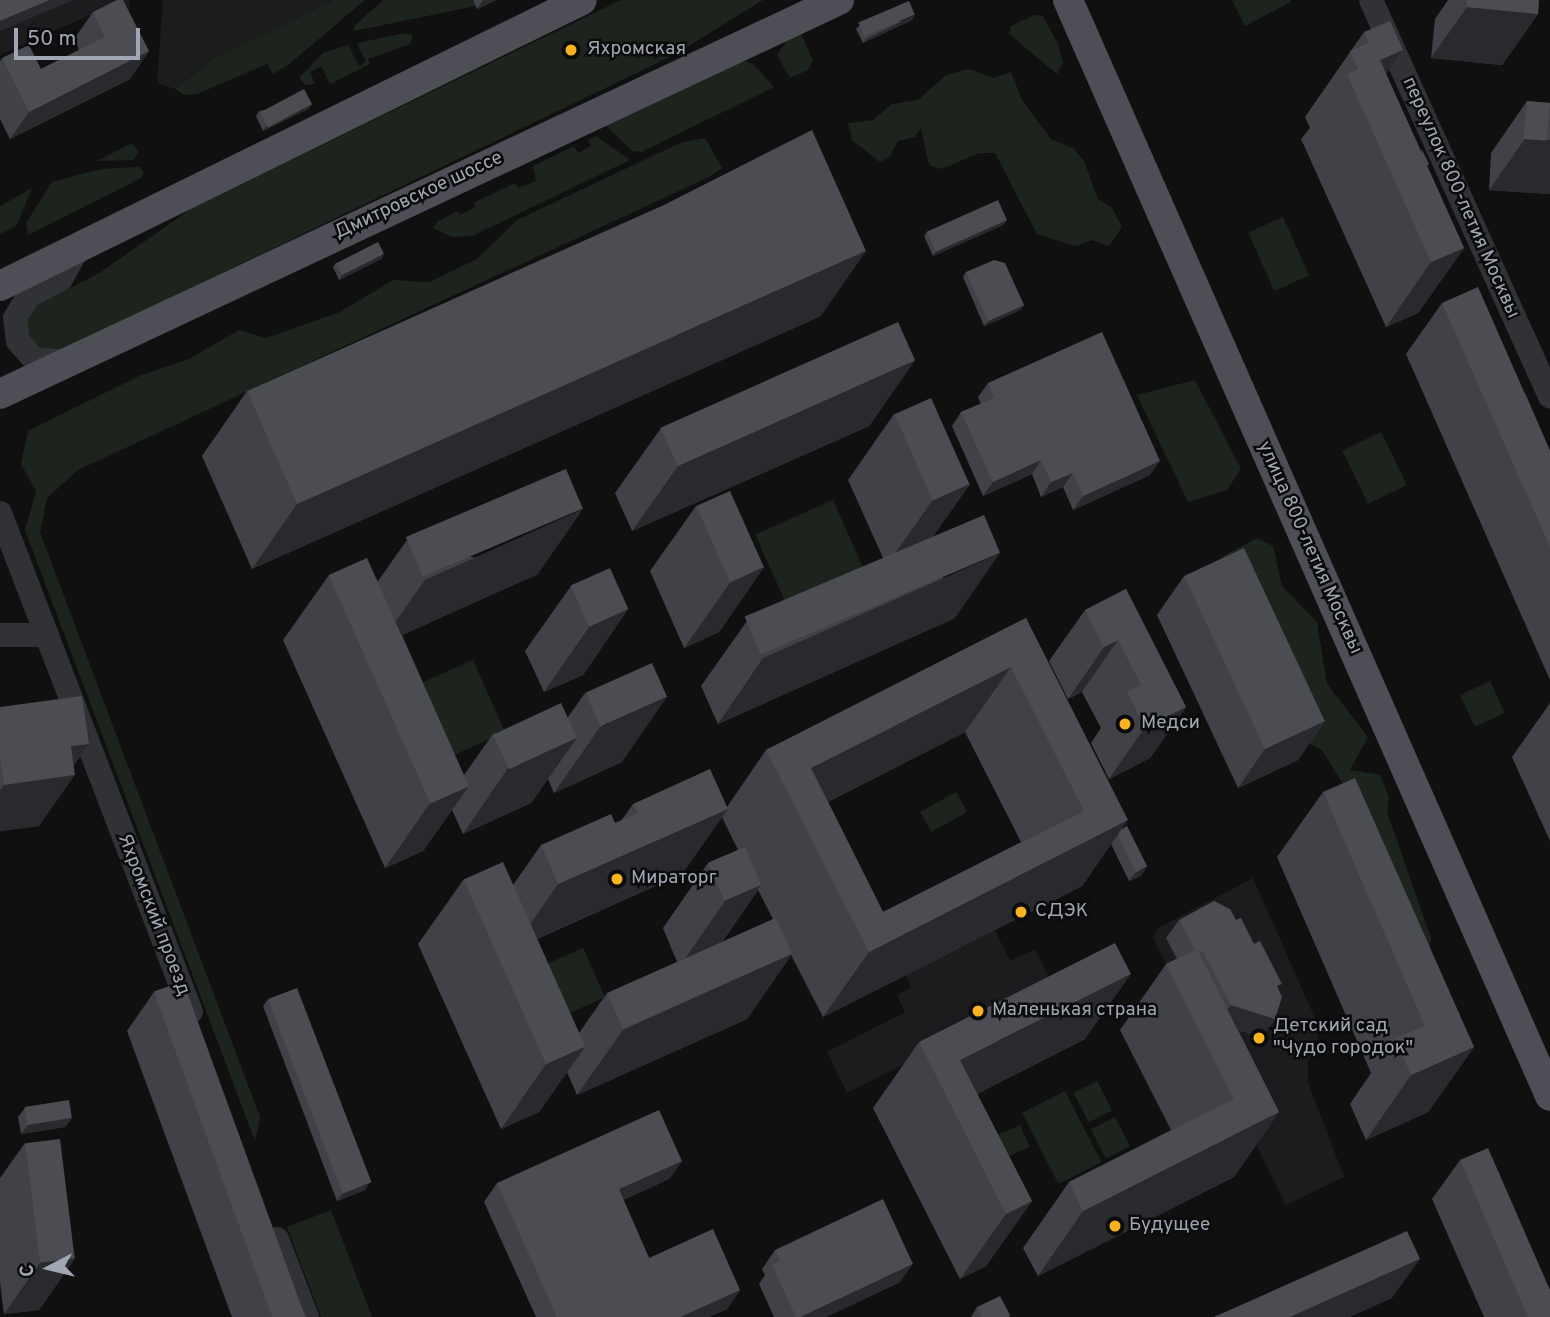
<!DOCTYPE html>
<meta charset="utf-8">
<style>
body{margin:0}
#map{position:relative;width:1550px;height:1317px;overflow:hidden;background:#101011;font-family:Overpass,sans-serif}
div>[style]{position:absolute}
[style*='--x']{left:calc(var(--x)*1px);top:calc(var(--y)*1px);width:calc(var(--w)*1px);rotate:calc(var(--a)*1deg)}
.built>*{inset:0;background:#1c1c1e}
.green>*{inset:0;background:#1c241d;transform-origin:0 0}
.minor>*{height:24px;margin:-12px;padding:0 12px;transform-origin:12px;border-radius:12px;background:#313236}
.major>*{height:30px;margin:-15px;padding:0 15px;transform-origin:15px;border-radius:15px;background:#4d4e56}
.wall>*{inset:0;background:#414247}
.shaded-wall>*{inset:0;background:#292a2d}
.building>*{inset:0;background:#4b4d53;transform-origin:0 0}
.dots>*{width:19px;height:19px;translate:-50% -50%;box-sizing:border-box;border:4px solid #0b0b0c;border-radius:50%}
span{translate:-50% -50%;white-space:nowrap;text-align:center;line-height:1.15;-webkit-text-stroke:5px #0b0b0c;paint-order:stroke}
.poi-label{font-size:19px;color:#a0a6b3}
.left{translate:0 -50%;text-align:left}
.street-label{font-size:19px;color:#a0a6b3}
.north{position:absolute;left:14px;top:1233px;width:70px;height:70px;-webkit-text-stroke:5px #0b0b0c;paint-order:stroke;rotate:263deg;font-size:19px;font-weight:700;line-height:28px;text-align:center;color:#a0a6b3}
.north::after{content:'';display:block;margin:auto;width:24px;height:32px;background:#a0a6b3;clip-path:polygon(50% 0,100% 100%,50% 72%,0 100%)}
.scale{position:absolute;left:14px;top:28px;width:126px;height:32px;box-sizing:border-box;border:4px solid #a0a6b3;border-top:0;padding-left:9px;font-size:21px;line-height:24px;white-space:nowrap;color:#a0a6b3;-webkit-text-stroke:5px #0b0b0c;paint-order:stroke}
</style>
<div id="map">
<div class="built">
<div style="clip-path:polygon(0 0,130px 0,129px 14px,97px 12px,0 55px)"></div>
<div style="clip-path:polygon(163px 0,334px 0,213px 59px,175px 89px,157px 83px)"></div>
<div style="clip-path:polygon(1253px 878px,1321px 1032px,1308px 1060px,1308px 1082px,1344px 1177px,1286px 1205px,1153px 938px,1158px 928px)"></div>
<div style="clip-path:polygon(995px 930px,1010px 961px,1035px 949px,1062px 1004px,926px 1053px,847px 1093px,827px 1052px,905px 1012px,897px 995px,911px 987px,905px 975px)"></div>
</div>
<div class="green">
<div style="clip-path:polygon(334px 0,365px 0,288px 65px,273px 74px,267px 64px,197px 94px,184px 95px,175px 89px,213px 59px)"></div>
<div style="clip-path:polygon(383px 0,473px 0,476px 6px,354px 31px,354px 26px)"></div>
<div style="clip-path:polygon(621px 0,763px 0,676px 54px,60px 351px,43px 350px,29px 337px,27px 315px,31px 308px,101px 272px,192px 208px)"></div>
<div style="clip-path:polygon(1232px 0,1290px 0,1291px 2px,1245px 26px)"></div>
<div style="clip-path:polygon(1034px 15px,1043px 16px,1058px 44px,1063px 63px,1057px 74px,1009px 34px,1011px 26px)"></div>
<div style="clip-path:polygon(405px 33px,413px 35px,410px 44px,368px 59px,370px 64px,330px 84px,321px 66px,310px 72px,315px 84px,305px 85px,299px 78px,323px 53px,348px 45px,359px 66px,366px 62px,357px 43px)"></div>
<div style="clip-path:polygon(801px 33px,813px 61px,808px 70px,790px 78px,777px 55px,787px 40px)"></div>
<div style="clip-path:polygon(741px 60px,753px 64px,774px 87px,641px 152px,632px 151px,600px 120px)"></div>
<div style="clip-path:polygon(969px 69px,993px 78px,1011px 72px,1022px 100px,1051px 139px,1073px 148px,1084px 161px,1098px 199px,1112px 208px,1122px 227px,1109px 246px,1092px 240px,1075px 246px,1037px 234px,995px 153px,979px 153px,942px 169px,929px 165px,921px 128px,915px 137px,898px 141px,890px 156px,880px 162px,852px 140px,848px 123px,873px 120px,892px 104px,918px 100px,946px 75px)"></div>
<div style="clip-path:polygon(596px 136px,630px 160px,472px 236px,452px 237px,433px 228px,438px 221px,458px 211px,460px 215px,475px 207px,473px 203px,515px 183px,518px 188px,536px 181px,533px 166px,574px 146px,578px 153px,591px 146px,588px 140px)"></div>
<div style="clip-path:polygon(705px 138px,722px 168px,711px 176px,78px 470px,47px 498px,40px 532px,260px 1117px,255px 1141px,25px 530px,36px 491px,21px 464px,28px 431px,139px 376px,189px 359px,239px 330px,266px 338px,340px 312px,393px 280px,429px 282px,477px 259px,517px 220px,680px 143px)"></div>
<div style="clip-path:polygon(132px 143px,139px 152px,133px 160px,97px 161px)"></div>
<div style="clip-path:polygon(101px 169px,139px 167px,144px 172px,141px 178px,28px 235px,26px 223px,52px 182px)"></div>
<div style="clip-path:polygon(32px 188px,17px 225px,0 234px,0 206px)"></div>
<div style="left:1283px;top:217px;width:64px;height:38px;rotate:66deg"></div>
<div style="clip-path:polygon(1195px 380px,1241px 469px,1227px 490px,1188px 502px,1137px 395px)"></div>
<div style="left:1381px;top:432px;width:59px;height:43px;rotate:64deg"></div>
<div style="left:833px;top:500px;width:79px;height:85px;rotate:66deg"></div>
<div style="clip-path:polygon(1257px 538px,1273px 546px,1282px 586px,1317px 622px,1327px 684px,1368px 737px,1350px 770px,1380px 775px,1389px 797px,1387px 812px,1431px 938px,1428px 960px,1344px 786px,1322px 750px,1310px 744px,1223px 556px)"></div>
<div style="left:473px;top:660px;width:79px;height:74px;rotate:66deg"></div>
<div style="left:1490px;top:681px;width:35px;height:33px;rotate:65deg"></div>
<div style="left:956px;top:792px;width:23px;height:41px;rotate:61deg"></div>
<div style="left:583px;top:948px;width:54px;height:59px;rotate:66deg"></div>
<div style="left:1097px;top:1081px;width:33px;height:26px;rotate:63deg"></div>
<div style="left:1065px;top:1091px;width:80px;height:48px;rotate:63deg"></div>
<div style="left:1115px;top:1117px;width:33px;height:27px;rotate:63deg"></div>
<div style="left:1020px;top:1125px;width:24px;height:45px;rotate:66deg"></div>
<div style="clip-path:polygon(331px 1210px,346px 1249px,372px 1317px,321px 1317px,287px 1227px)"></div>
</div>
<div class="minor">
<div style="--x:1371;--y:0;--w:435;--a:65.7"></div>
<div style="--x:67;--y:362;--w:33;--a:-175"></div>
<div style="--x:34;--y:359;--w:24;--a:-132"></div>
<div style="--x:18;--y:341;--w:23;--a:-97"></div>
<div style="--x:15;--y:318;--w:26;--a:-58"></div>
<div style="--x:29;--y:296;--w:36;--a:-28"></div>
<div style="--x:61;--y:279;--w:37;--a:-61"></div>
<div style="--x:0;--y:513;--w:534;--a:69.05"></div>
<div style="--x:0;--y:635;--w:47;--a:0"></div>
<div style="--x:277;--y:1239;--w:84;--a:69"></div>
</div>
<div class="major">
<div style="--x:1068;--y:0;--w:1197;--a:66.26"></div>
<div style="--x:0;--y:286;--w:648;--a:-26.17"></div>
<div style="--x:0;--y:394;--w:927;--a:-25.16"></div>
</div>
<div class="wall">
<div style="clip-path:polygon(473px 0,496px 0,477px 9px)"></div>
<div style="clip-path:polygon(1448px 0,1539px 0,1538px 14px,1502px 65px,1431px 58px,1435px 19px)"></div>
<div style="clip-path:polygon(93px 12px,149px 51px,130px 79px,10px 139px,0 119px,0 61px,2px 58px,41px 69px,79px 50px,74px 39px)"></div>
<div style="clip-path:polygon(912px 20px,863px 43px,856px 29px,860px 25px)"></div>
<div style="clip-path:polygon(1364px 32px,1403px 50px,1386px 74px,1421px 151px,1429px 164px,1427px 166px,1464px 248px,1418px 313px,1386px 327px,1301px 139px,1310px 128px,1305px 117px)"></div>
<div style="clip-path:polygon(1527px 101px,1550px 103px,1550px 194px,1489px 190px,1491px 153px)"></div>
<div style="clip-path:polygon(312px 104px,308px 109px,263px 131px,256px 116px,259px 111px)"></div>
<div style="clip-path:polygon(1007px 220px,1003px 225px,933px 256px,924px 236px,927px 232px)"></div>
<div style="clip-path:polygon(384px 254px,381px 259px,339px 280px,333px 267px,336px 263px)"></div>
<div style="clip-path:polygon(966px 272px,1024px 305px,1020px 310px,984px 326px,963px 277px)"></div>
<div style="clip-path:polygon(1442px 303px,1526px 395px,1550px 451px,1550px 680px,1406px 354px)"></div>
<div style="clip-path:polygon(821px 316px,252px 569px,202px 456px,247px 391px)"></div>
<div style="clip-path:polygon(915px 360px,869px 426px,632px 531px,615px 493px,661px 428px)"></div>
<div style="clip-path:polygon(988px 383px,1150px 475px,1073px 510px,1063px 487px,1041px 497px,1032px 474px,983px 496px,952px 426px,961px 412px,981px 404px,978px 397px)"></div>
<div style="clip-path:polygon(894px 414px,970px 484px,931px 539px,955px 618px,718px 724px,701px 686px,747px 621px,884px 560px,848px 480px)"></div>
<div style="clip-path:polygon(696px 506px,764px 567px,719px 632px,684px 648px,650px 571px)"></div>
<div style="clip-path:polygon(407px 540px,538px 574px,402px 635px,464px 775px,493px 734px,568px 717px,585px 693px,622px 762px,554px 793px,548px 779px,531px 803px,463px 834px,452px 810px,423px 851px,385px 868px,283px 640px,329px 575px,378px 581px)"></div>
<div style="clip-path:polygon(1184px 576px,1325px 721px,1298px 760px,1238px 788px,1157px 615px)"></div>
<div style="clip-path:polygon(571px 586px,628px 609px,583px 675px,544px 692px,525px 651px)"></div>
<div style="clip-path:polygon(1126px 589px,1186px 707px,1150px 758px,1109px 779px,1091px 743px,1101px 728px,1082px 692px,1068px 699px,1049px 661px,1085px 610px)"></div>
<div style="clip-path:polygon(evenodd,1026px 618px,1122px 829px,1147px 866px,1141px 876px,1129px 881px,1111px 844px,1082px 886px,823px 1017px,791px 955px,747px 1019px,577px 1095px,567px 1072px,539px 1112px,501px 1129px,418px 944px,464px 879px,513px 885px,541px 845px,621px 821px,633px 804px,727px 807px,766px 750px,1026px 618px,965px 732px,1021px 842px,883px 912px,828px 802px,965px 732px,1026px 618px,722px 817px,738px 850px,708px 863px,663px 928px,677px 962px,607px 993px,579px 1033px,537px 939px,682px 874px,722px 817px,1026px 618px,758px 890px,773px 919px,722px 942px,758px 890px)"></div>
<div style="clip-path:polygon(1550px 703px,1550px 841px,1512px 757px)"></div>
<div style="clip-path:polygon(0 707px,89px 744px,74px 765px,39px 826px,0 831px)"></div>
<div style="clip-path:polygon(1323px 792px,1474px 1047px,1428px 1112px,1366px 1140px,1350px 1104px,1371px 1073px,1277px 857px)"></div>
<div style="clip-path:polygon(1179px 920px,1236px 920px,1275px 1019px,1262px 1037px,1238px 1030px,1279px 1112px,1234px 1177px,1038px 1276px,1023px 1248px,1069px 1182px,1171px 1130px,1120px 1030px,1166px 964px,1177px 959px,1166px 938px)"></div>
<div style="clip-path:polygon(154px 992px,306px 1317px,232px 1317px,127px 1031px)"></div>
<div style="clip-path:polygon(268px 999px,365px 1190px,337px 1201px,263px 1006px)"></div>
<div style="clip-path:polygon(1085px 1039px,977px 1094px,1032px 1201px,986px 1266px,960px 1279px,873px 1108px,919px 1042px)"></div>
<div style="clip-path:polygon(25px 1108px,72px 1118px,65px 1127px,21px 1134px,18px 1117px)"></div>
<div style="clip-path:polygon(25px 1143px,75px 1258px,39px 1310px,4px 1314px,0 1282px,0 1178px)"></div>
<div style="clip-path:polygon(1460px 1160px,1550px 1317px,1484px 1317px,1432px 1199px)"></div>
<div style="clip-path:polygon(682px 1161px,669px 1179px,623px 1200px,649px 1258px,740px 1290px,727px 1309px,709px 1317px,536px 1317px,484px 1202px,497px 1183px)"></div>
<div style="clip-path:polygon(775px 1250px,900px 1282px,826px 1317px,774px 1317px,759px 1284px,765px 1275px,762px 1269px)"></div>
<div style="clip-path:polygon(977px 1307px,1010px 1315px,1009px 1317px,971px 1317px)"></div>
</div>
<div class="shaded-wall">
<div style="clip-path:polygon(50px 0,74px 0,0 31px,0 21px)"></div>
<div style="clip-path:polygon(483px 0,496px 0,477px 9px)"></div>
<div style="clip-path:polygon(1467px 7px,1538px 14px,1502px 65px,1431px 58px)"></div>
<div style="clip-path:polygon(915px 15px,912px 20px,863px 43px,866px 39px)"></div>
<div style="clip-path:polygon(1403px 50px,1362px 108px,1380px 60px)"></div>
<div style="clip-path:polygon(149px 51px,130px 79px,10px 139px,29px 112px)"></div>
<div style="clip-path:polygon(312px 104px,308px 109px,263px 131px,266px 126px)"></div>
<div style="clip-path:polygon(1525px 139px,1550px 140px,1550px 194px,1489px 190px)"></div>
<div style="clip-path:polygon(1007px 220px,1003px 225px,933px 256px,936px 251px)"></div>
<div style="clip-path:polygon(1464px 248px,1418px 313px,1386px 327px,1431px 262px)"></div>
<div style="clip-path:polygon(866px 251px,821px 316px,252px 569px,297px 504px)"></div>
<div style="clip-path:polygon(384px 254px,381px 259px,339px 280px,342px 275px)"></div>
<div style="clip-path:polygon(1024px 305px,1020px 310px,984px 326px,988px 321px)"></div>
<div style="clip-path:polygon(915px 360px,869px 426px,632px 531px,678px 466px)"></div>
<div style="clip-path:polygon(1041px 460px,1032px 474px,983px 496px,993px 482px)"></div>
<div style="clip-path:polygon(1160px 461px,1150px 475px,1073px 510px,1083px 496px)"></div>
<div style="clip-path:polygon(1073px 473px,1063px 487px,1041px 497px,1051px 482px)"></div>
<div style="clip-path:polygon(970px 484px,924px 549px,886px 566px,932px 501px)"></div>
<div style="clip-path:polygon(583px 509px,538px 574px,379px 645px,425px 580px)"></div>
<div style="clip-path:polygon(1000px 553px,955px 618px,718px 724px,763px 658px)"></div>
<div style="clip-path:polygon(764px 567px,719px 632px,684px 648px,730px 583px)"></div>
<div style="clip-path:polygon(628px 609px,583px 675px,544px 692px,589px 627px)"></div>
<div style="clip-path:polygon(1118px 640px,1082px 692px,1068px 699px,1104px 647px)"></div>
<div style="clip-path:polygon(1011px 667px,965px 732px,800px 816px,811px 768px)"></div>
<div style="clip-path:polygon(667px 697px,622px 762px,554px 793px,600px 727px)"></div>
<div style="clip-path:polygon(1186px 707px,1150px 758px,1109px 779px,1145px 727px)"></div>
<div style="clip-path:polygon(1325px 721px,1298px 760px,1238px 788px,1265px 749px)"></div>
<div style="clip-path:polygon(577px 738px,531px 803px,463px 834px,508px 768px)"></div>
<div style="clip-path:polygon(89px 744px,66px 776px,75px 775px,39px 826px,0 831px,0 791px,4px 785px,71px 746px)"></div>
<div style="clip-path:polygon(469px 786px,423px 851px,385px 868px,430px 803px)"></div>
<div style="clip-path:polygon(728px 809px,682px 874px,513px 949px,558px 884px)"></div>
<div style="clip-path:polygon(1128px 820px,1082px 886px,823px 1017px,869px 952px)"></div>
<div style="clip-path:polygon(1147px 866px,1141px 876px,1129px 881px,1136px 872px)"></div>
<div style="clip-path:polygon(761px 885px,716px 950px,680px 966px,725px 901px)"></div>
<div style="clip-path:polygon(792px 954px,747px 1019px,577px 1095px,623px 1030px)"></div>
<div style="clip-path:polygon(1131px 974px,1085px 1039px,951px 1107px,960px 1060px)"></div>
<div style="clip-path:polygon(1231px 1005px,1275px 1019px,1262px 1037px,1218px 1023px)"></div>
<div style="clip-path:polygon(585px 1047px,539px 1112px,501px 1129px,546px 1064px)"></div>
<div style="clip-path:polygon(1474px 1047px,1428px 1112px,1366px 1140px,1411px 1075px)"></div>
<div style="clip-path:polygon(1279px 1112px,1234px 1177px,1038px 1276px,1083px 1211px)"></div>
<div style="clip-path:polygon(72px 1118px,65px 1127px,21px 1134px,28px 1125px)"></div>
<div style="clip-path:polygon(682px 1161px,669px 1179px,606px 1208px,619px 1189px)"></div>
<div style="clip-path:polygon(370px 1183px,365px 1190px,337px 1201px,342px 1194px)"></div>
<div style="clip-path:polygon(1032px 1201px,986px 1266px,960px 1279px,1006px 1214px)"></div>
<div style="clip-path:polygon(75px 1258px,39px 1310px,4px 1314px,40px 1263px)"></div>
<div style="clip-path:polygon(1420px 1259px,1392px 1298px,1350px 1317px,1290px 1317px)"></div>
<div style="clip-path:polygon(913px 1264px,900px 1282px,826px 1317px,800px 1317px)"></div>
<div style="clip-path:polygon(740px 1290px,727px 1309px,709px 1317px,680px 1317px)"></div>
</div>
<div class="building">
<div style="clip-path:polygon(0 0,50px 0,0 21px)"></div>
<div style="clip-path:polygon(117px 0,123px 0,149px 51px,29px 112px,2px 58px,29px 45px,41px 69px,105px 37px,93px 12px)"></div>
<div style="clip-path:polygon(1467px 0,1539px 0,1538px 14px,1467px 7px)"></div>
<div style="left:909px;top:1px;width:15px;height:55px;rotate:67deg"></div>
<div style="clip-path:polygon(1390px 21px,1403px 50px,1380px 60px,1464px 248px,1431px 262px,1347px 74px,1358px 69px,1350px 51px,1369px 43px,1364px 32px)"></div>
<div style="left:304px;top:89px;width:17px;height:50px;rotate:62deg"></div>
<div style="left:1527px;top:101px;width:23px;height:38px;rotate:5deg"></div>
<div style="clip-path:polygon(812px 130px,866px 251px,297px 504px,247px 391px,664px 205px)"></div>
<div style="clip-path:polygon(1422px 150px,1429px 164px,1427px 165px,1421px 151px)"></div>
<div style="left:998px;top:200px;width:22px;height:78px;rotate:66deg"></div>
<div style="left:378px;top:242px;width:13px;height:47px;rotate:63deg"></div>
<div style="clip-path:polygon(994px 260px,1005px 263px,1024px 305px,988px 321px,966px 272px)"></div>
<div style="clip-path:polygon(1478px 287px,1550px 451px,1550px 547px,1442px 303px)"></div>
<div style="left:898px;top:322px;width:42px;height:260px;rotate:66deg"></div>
<div style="clip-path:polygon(1102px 332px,1160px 461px,1083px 496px,1073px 473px,1051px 482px,1041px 460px,993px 482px,961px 412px,994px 398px,988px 383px)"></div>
<div style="left:931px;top:398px;width:94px;height:40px;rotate:66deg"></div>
<div style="left:566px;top:469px;width:43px;height:174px;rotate:67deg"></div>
<div style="left:730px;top:491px;width:83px;height:37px;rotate:66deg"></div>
<div style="left:984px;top:515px;width:41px;height:260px;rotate:67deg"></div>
<div style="left:1244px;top:548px;width:191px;height:66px;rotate:65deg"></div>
<div style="left:367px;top:558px;width:250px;height:42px;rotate:66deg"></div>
<div style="left:610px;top:568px;width:45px;height:43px;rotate:66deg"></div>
<div style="clip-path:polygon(1126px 589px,1186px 707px,1145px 727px,1127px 692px,1141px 685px,1118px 640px,1104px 647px,1085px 610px)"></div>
<div style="clip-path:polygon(evenodd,1026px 618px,1128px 820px,869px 952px,766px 750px,1026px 618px,1011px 667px,1084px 811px,883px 912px,811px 768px,1011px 667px)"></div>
<div style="left:652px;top:663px;width:37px;height:73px;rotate:66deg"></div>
<div style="clip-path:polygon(82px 696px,89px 744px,71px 746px,75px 775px,4px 785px,0 756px,0 707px)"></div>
<div style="left:561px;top:703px;width:38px;height:75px;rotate:65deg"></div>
<div style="clip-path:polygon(710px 769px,728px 809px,558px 884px,541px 845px,611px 814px,615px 823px,638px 813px,633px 804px)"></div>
<div style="clip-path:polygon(1355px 778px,1474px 1047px,1411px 1075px,1395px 1038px,1425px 1026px,1323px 792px)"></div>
<div style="clip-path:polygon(1127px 826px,1147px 866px,1136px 872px,1118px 835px,1122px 829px)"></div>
<div style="left:745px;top:847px;width:41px;height:40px;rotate:67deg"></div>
<div style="left:503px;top:862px;width:202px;height:43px;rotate:66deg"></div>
<div style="clip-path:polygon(1214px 901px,1230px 909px,1236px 920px,1241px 918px,1254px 944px,1260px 941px,1282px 984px,1277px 986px,1282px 997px,1275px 1019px,1231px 1005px,1203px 952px,1198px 951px,1197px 949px,1195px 950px,1179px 920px)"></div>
<div style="left:776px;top:918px;width:39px;height:185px;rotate:66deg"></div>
<div style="clip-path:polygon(1115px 943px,1131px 974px,960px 1060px,1032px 1201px,1006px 1214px,919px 1042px)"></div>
<div style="clip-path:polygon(1197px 949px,1279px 1112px,1083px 1211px,1069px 1182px,1234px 1099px,1166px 964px)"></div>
<div style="left:183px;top:981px;width:358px;height:31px;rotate:70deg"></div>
<div style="left:297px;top:988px;width:208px;height:31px;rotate:69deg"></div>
<div style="left:69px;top:1100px;width:18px;height:45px;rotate:81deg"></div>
<div style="clip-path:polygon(659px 1110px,682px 1161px,619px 1189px,649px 1258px,713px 1229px,740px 1290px,680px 1317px,557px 1317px,497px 1183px)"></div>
<div style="left:60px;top:1139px;width:120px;height:35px;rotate:83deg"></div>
<div style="clip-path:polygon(1488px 1148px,1550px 1290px,1550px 1317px,1528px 1317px,1460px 1160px)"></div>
<div style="clip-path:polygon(883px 1199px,913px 1264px,800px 1317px,796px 1317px,772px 1265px,780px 1261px,775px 1250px)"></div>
<div style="clip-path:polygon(1407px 1231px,1420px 1259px,1290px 1317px,1214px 1317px)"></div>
<div style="clip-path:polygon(1000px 1296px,1010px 1315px,1007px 1317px,982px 1317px,977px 1307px)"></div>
</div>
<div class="dots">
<div style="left:571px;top:50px;background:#fab320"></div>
<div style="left:1125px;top:724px;background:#fab320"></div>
<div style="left:617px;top:879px;background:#fab320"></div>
<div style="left:1021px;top:912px;background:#fab320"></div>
<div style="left:978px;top:1011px;background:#fab320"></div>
<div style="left:1259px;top:1038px;background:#fab320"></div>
<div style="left:1115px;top:1226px;background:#fab320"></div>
</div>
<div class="poi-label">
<span class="left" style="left:587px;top:50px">Яхромская</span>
<span class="left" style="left:1141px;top:724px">Медси</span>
<span class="left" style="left:631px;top:879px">Мираторг</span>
<span class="left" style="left:1035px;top:912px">СДЭК</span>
<span class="left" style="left:992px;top:1011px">Маленькая страна</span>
<span class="left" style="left:1273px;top:1038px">Детский сад<br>"Чудо городок"</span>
<span class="left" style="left:1129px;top:1226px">Будущее</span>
</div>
<div class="street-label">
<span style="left:419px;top:196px;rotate:-25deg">Дмитровское шоссе</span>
<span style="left:1460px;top:198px;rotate:66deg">переулок 800-летия Москвы</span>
<span style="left:1309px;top:548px;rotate:66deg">улица 800-летия Москвы</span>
<span style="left:153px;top:915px;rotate:69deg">Яхромский проезд</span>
</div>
<div class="north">С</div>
<div class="scale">50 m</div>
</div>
